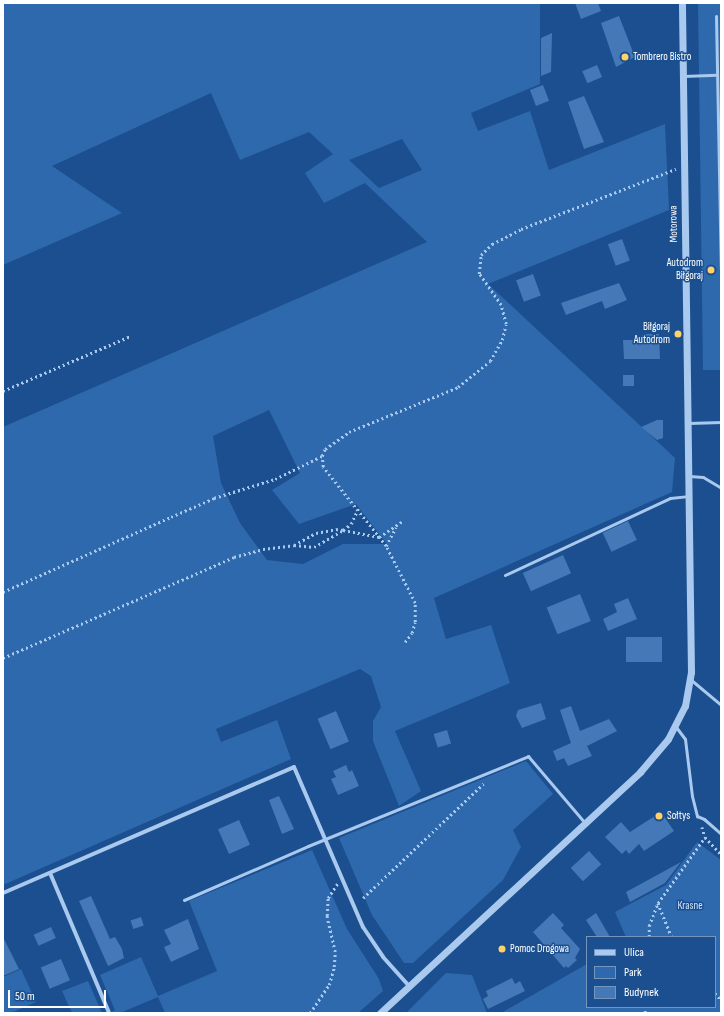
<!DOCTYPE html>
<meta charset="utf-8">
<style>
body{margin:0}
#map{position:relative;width:724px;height:1016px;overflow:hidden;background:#1b4f8f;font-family:"Sofia Sans Condensed",sans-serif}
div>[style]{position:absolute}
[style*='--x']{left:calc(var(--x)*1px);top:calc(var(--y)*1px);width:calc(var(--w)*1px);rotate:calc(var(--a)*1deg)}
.green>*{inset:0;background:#2e69ad}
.building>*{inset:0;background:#4478b7;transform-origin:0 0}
.path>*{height:2.5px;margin-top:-1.25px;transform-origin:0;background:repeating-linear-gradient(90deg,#a9c9ee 0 2px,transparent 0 5px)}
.service>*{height:3px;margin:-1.5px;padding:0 1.5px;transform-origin:1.5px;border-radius:1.5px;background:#a9c9ee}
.minor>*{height:4px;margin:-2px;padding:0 2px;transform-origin:2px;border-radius:2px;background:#a9c9ee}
.tertiary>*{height:7px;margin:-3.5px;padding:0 3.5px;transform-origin:3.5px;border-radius:3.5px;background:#a9c9ee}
.dots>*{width:11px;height:11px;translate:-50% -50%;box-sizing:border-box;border:2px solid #1b4f8f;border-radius:50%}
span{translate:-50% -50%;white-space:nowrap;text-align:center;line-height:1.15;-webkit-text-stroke:3px #1b4f8f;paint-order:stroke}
.poi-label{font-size:11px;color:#fff}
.left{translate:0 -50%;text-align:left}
.right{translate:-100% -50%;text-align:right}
.street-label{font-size:11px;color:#fff}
.park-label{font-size:11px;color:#cfe3fa}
.frame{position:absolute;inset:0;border:4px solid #fff;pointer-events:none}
.legend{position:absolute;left:586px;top:936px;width:130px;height:72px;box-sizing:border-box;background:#1b4f8f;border:1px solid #7695bc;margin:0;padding:5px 7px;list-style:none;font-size:12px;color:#fff}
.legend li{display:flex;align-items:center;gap:8px;height:20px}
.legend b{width:20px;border:1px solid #7695bc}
.scale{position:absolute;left:8px;top:990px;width:98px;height:18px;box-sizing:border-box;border:2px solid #fff;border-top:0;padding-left:5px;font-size:12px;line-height:14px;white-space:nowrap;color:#fff;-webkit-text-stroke:3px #1b4f8f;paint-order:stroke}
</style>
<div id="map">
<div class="green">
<div style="clip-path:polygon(evenodd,3px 3px,540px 3px,540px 84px,471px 113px,478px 131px,530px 111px,549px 170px,665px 124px,669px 210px,488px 284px,675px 458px,672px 492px,434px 598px,446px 639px,491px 625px,510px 683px,395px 731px,421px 791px,399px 806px,373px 741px,373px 721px,381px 707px,371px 676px,360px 669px,216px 729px,221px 742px,277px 720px,291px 759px,3px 885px,3px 427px,427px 242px,365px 183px,324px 203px,305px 173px,333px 154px,309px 132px,240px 160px,211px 93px,52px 166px,122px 213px,3px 265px,3px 3px,402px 139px,422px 170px,379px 188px,349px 160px,402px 139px,3px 3px,269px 410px,300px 473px,272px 490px,299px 524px,356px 504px,387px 544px,343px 544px,303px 564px,267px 560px,240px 523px,221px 483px,213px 436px,269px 410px)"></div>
<div style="clip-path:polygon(698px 3px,721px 3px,721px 370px,703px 370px)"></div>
<div style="clip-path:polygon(526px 761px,553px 794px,513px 830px,521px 847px,503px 880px,413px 963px,404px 963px,372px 915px,339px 838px)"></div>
<div style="clip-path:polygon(697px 842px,721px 860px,721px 1013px,501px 1013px,587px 964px,587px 1007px,715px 1007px,715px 937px,626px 937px,615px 912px,666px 885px)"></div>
<div style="clip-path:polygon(312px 850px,347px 929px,379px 979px,383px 991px,358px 1013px,165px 1013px,158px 997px,120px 1013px,110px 1013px,115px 1010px,100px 975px,141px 957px,158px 996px,217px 971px,189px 901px)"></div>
<div style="clip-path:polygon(21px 969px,36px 1002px,11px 1013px,3px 1013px,3px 977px)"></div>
<div style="clip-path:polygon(446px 973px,472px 975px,487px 1013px,406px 1013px)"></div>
<div style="clip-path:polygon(88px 981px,102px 1013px,72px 1013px,62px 991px)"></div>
</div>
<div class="building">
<div style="clip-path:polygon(575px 3px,598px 3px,601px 11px,581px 19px)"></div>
<div style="clip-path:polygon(619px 16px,635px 57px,616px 67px,601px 23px)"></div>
<div style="clip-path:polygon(552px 33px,551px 72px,541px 76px,541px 38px)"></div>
<div style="left:597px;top:65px;width:13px;height:16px;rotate:67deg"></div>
<div style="left:543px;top:85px;width:17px;height:14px;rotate:69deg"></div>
<div style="clip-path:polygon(584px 96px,604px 142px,584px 149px,568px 102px)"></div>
<div style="left:622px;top:239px;width:23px;height:15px;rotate:70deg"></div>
<div style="left:533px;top:274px;width:23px;height:18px;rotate:70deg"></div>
<div style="clip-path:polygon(619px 283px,627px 300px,605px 309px,602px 301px,566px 315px,561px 303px)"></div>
<div style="clip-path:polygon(644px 334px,659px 334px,660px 359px,624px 359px,623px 340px,635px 340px)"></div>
<div style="left:623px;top:375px;width:11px;height:11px"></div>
<div style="clip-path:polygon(657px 420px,663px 420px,663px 438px,657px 440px,641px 427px)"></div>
<div style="left:628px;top:521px;width:21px;height:28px;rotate:65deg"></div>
<div style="left:563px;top:555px;width:20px;height:44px;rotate:66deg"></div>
<div style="left:580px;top:594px;width:29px;height:36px;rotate:68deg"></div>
<div style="clip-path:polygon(628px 598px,637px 619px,608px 631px,603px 619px,617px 612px,614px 604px)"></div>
<div style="left:626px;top:637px;width:36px;height:25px"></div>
<div style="clip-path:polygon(541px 703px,546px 719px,522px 728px,516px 716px,518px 710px)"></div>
<div style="clip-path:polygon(571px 706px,580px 731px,609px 719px,617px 731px,587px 746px,592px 756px,568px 766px,564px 758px,557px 761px,553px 751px,571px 743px,560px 710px)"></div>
<div style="left:336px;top:711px;width:33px;height:20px;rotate:67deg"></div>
<div style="left:447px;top:730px;width:14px;height:14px;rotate:73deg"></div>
<div style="clip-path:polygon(346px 765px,349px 772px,352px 770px,359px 786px,338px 795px,331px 779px,336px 777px,333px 771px)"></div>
<div style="clip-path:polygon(279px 796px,294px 829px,282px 834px,269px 800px)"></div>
<div style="clip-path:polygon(661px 812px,674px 831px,644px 851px,639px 844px,629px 854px,626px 850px,622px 854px,605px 837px,621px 822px,630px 832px)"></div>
<div style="left:239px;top:820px;width:27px;height:23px;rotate:66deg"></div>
<div style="left:589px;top:851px;width:18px;height:25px;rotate:47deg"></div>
<div style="clip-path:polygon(681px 862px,665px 883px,630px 902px,626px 892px)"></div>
<div style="clip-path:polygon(91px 896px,110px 939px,115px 937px,122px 949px,124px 958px,108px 966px,79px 901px)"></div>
<div style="clip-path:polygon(553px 913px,564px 925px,561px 928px,580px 949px,575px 958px,577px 960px,568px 968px,566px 966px,564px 968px,533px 932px)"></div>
<div style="clip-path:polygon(596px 913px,610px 937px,597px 937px,586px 920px)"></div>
<div style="left:141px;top:917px;width:9px;height:11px;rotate:72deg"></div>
<div style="clip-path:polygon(188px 919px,199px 949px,171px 962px,164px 947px,171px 944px,164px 930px)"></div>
<div style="left:51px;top:927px;width:12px;height:19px;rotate:66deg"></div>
<div style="clip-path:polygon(3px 937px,19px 969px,3px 976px)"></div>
<div style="left:61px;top:959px;width:23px;height:22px;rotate:67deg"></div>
<div style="clip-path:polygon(512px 978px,515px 984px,520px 981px,525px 991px,488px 1009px,483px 999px,488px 996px,486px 991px)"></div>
</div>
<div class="path">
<div style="--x:3;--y:391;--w:139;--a:-23.3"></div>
<div style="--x:294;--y:545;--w:25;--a:-29"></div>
<div style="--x:316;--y:533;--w:20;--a:-11"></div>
<div style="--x:336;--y:529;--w:7;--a:8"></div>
<div style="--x:343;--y:530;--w:10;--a:-37"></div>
<div style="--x:351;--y:524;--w:17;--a:-65"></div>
<div style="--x:386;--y:546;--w:21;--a:-62"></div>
<div style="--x:3;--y:592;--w:184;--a:-24.1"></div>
<div style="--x:171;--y:517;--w:47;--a:-23.8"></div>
<div style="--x:214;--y:498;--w:64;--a:-17.3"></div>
<div style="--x:275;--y:479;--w:52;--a:-26.1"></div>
<div style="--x:405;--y:642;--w:11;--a:-52"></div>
<div style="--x:412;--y:633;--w:11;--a:-75"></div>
<div style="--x:415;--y:622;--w:19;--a:-90"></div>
<div style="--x:415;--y:603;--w:64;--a:-117"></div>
<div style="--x:386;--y:546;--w:101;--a:-128.6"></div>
<div style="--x:323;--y:467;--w:11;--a:-95"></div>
<div style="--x:322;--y:456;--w:8;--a:-67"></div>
<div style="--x:325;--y:449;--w:29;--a:-35"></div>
<div style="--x:349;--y:432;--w:118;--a:-22.4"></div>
<div style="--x:458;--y:387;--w:41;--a:-39.1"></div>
<div style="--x:490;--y:361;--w:24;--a:-60"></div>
<div style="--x:502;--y:340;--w:16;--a:-76"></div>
<div style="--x:506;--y:324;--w:20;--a:-105"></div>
<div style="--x:501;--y:305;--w:38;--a:-125"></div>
<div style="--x:479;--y:274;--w:19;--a:-84"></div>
<div style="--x:481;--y:255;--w:16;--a:-45"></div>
<div style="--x:492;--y:244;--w:33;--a:-27"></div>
<div style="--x:521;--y:229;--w:166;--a:-21.2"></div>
<div style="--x:3;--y:658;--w:252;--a:-23.6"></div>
<div style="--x:234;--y:557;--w:30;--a:-15"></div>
<div style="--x:263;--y:549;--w:31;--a:-7"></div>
<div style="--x:294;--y:545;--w:20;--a:6"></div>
<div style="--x:314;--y:547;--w:34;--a:-30"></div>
<div style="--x:343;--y:530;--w:37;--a:11"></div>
<div style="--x:379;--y:537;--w:29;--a:-34"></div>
<div style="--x:702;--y:827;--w:10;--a:73"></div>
<div style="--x:705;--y:837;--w:23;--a:47"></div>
<div style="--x:363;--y:898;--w:166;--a:-43.5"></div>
<div style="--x:658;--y:903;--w:37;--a:68"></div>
<div style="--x:649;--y:937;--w:11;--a:-90"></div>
<div style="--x:649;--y:926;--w:25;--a:-69"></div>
<div style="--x:658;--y:903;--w:81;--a:-54.5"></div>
<div style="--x:715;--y:993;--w:9;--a:49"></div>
<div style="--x:310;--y:1013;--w:34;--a:-56"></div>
<div style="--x:329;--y:985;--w:19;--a:-74"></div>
<div style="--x:334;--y:967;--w:15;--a:-86"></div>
<div style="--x:335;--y:952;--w:37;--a:-103"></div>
<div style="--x:327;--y:916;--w:18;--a:-87"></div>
<div style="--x:328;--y:898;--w:17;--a:-57"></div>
<div style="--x:645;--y:1013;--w:6;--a:-90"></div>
</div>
<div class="service">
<div style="--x:716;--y:16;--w:253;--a:88.9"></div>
<div style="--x:683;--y:76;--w:34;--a:-2"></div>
<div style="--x:689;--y:423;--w:32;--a:-2"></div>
<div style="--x:689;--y:476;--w:14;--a:4"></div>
<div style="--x:703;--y:477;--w:21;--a:31"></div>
<div style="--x:505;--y:575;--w:182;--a:-25"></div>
<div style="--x:670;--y:498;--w:18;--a:-6"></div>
<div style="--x:690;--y:679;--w:40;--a:40"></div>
<div style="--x:676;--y:727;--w:15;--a:53"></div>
<div style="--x:685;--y:739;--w:57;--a:83"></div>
<div style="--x:692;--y:796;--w:21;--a:76"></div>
<div style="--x:697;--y:816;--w:8;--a:23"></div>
<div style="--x:704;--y:819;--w:23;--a:41"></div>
<div style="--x:184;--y:900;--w:135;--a:-23.5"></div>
<div style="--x:308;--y:846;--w:238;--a:-22.2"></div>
<div style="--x:528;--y:756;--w:88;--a:49.6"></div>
</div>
<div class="minor">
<div style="--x:50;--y:873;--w:152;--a:67.1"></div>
<div style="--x:3;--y:893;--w:317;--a:-23.4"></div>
<div style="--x:294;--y:767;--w:174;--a:66.7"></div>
<div style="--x:363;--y:927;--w:36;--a:56"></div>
<div style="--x:383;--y:957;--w:39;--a:48"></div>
</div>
<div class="tertiary">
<div style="--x:380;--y:1013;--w:355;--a:-42.8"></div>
<div style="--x:640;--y:772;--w:43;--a:-49.7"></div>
<div style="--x:668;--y:739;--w:37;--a:-63"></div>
<div style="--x:685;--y:706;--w:35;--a:-80"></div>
<div style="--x:691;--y:672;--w:70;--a:-90.8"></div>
<div style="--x:690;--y:602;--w:599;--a:-90.77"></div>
</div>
<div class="dots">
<div style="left:625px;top:57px;background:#ffd166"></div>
<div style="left:711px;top:270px;background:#ffd166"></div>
<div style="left:678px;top:334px;background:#ffd166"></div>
<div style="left:659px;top:816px;background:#ffd166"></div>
<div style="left:502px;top:949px;background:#ffd166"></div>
</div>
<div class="poi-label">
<span class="left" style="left:633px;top:57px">Tombrero Bistro</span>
<span class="right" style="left:703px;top:270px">Autodrom<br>Biłgoraj</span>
<span class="right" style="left:670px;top:334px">Biłgoraj<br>Autodrom</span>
<span class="left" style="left:667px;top:816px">Sołtys</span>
<span class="left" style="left:510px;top:949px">Pomoc Drogowa</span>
</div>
<div class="street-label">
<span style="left:674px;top:224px;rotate:-91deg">Motorowa</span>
</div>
<div class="park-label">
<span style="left:690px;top:906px">Krasne</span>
</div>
<div class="frame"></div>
<ul class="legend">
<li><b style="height:5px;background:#a9c9ee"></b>Ulica</li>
<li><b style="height:11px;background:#2e69ad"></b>Park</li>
<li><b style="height:11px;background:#4478b7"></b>Budynek</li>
</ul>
<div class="scale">50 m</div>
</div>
